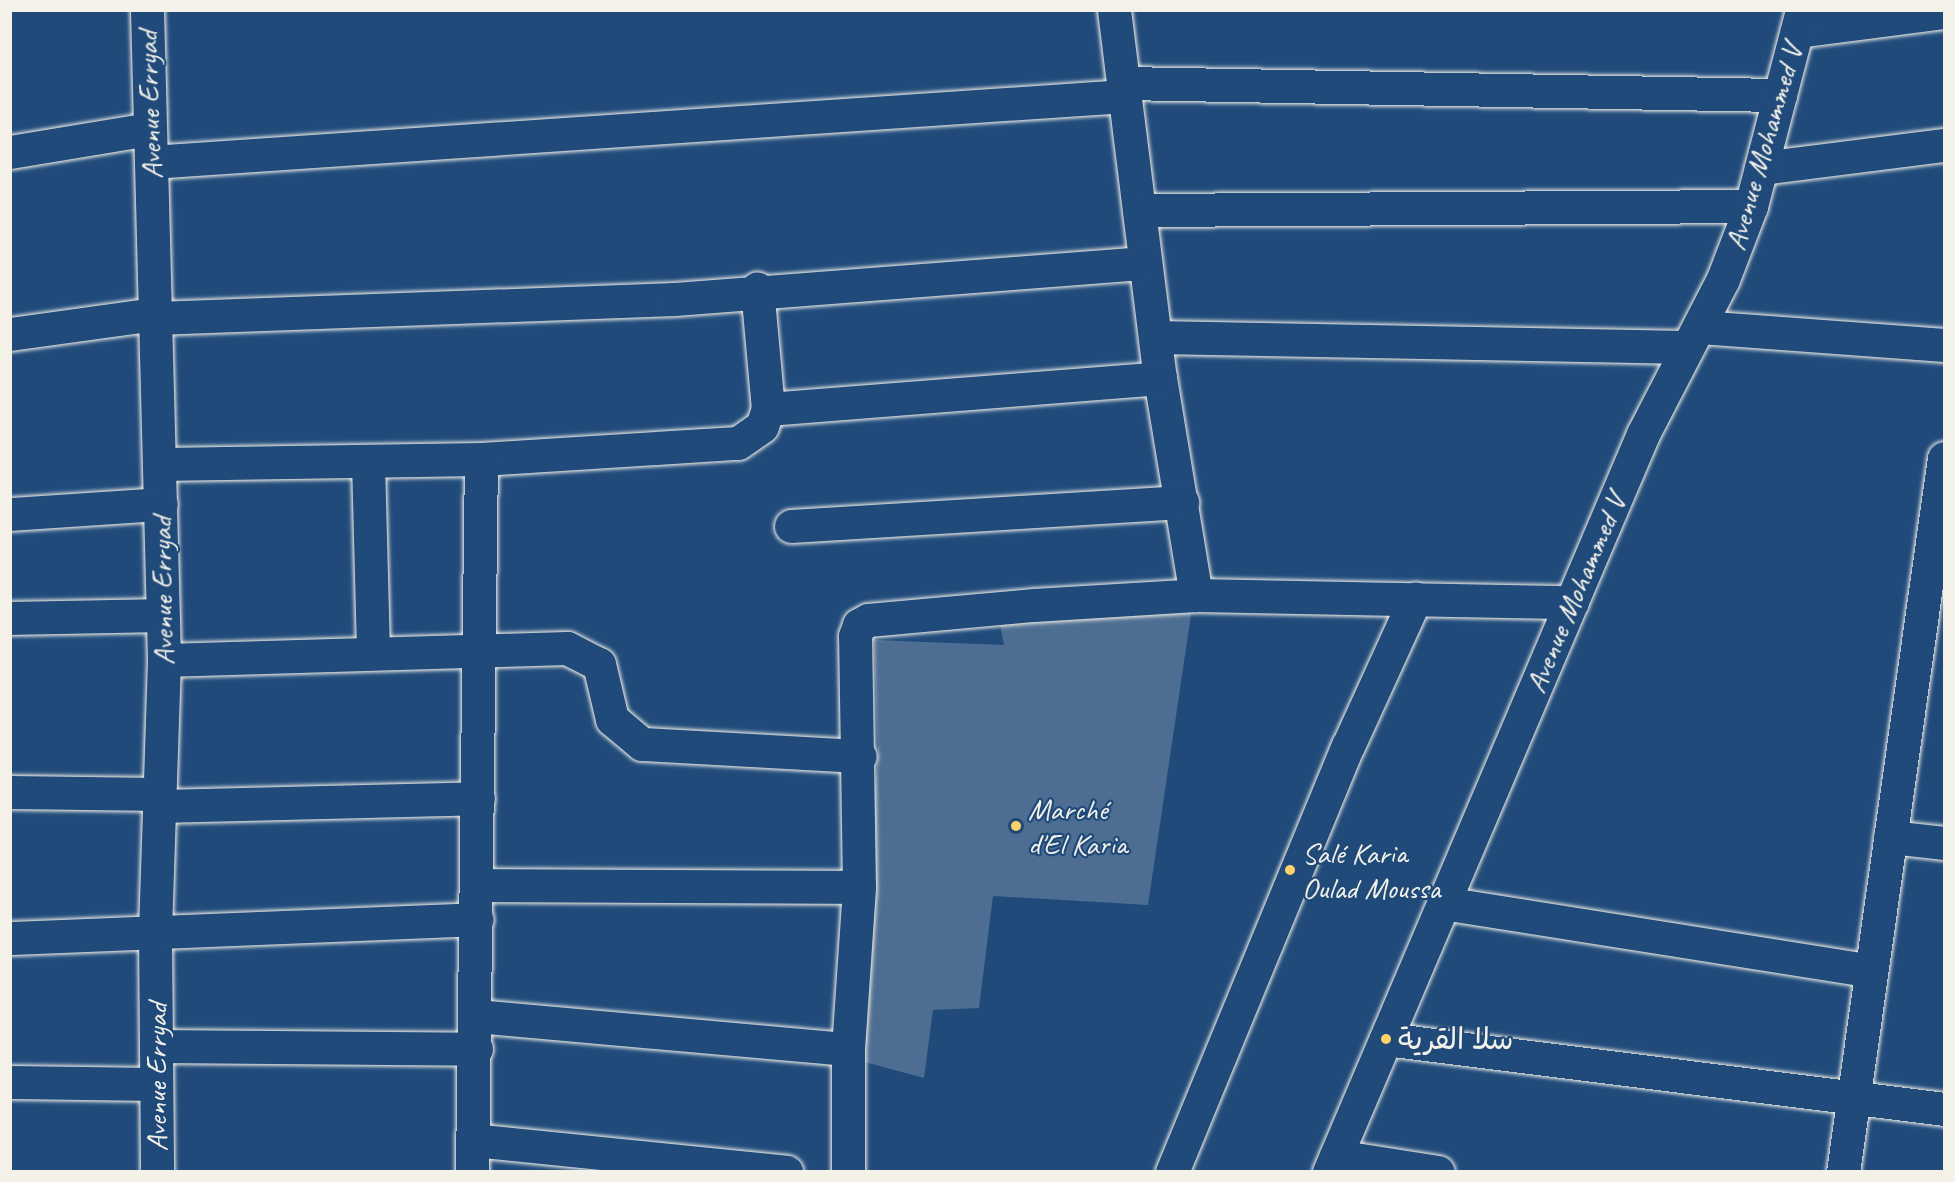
<!DOCTYPE html>
<meta charset="utf-8">
<style>
body{margin:0}
#map{position:relative;width:1955px;height:1182px;overflow:hidden;background:#1f4a7a;font-family:Caveat,"Playpen Sans Arabic",sans-serif}
div>[style]{position:absolute}
[style*='--x']{left:calc(var(--x)*1px);top:calc(var(--y)*1px);width:calc(var(--w)*1px);rotate:calc(var(--a)*1deg)}
.building>*{inset:0;background:#4d6e92}
.roads{filter:drop-shadow(0 0 2px #f4f1e8) drop-shadow(0 0 2px #f4f1e8)}
.minor>*{height:33px;margin:-16.5px;padding:0 16.5px;transform-origin:16.5px;border-radius:16.5px;background:#1f4a7a}
.dots>*{width:16px;height:16px;translate:-50% -50%;box-sizing:border-box;border:3px solid #1f4a7a;border-radius:50%}
span{translate:-50% -50%;white-space:nowrap;text-align:center;line-height:1.15;-webkit-text-stroke:4.5px #1f4a7a;paint-order:stroke}
.street-label{font-size:30px;color:#f4f1e8}
.poi-label{font-size:30px;color:#f4f1e8}
.left{translate:0 -50%;text-align:left}
.frame{position:absolute;inset:0;border:12px solid #f4f1e8;pointer-events:none}
</style>
<div id="map">
<div class="building">
<div style="clip-path:polygon(1192px 608px,1148px 905px,993px 896px,979px 1008px,933px 1010px,924px 1078px,861px 1061px,866px 900px,878px 755px,874px 640px,1004px 645px,999px 619px)"></div>
</div>
<div class="roads">
<div class="minor">
<div style="--x:147;--y:10;--w:650;--a:88.5"></div>
<div style="--x:164;--y:660;--w:273;--a:91.9"></div>
<div style="--x:155;--y:933;--w:239;--a:89.5"></div>
<div style="--x:1114;--y:10;--w:371;--a:82.9"></div>
<div style="--x:1160;--y:378;--w:220;--a:80.6"></div>
<div style="--x:1797;--y:31;--w:148;--a:-7.4"></div>
<div style="--x:1123;--y:83;--w:657;--a:1.05"></div>
<div style="--x:10;--y:152;--w:141;--a:-9.4"></div>
<div style="--x:151;--y:162;--w:976;--a:-3.88"></div>
<div style="--x:1761;--y:168;--w:184;--a:-7.2"></div>
<div style="--x:1139;--y:210;--w:612;--a:-0.37"></div>
<div style="--x:155;--y:318;--w:520;--a:-2.09"></div>
<div style="--x:675;--y:299;--w:471;--a:-4.4"></div>
<div style="--x:1700;--y:327;--w:245;--a:4.2"></div>
<div style="--x:10;--y:334;--w:145;--a:-7.9"></div>
<div style="--x:1155;--y:337;--w:532;--a:1.08"></div>
<div style="--x:768;--y:409;--w:393;--a:-4.5"></div>
<div style="--x:368;--y:461;--w:191;--a:88.5"></div>
<div style="--x:161;--y:464;--w:320;--a:-0.9"></div>
<div style="--x:481;--y:459;--w:257;--a:-3.6"></div>
<div style="--x:738;--y:443;--w:29;--a:-35"></div>
<div style="--x:762;--y:426;--w:18;--a:-71"></div>
<div style="--x:768;--y:409;--w:121;--a:-95.2"></div>
<div style="--x:10;--y:514;--w:151;--a:-3.8"></div>
<div style="--x:791;--y:526;--w:392;--a:-3.5"></div>
<div style="--x:10;--y:618;--w:152;--a:-1.1"></div>
<div style="--x:164;--y:660;--w:403;--a:-1.7"></div>
<div style="--x:567;--y:648;--w:36;--a:27"></div>
<div style="--x:599;--y:664;--w:57;--a:76.7"></div>
<div style="--x:612;--y:719;--w:39;--a:40"></div>
<div style="--x:642;--y:744;--w:218;--a:3.2"></div>
<div style="--x:10;--y:792;--w:150;--a:0.8"></div>
<div style="--x:160;--y:806;--w:318;--a:-1.4"></div>
<div style="--x:1890;--y:837;--w:54;--a:6.3"></div>
<div style="--x:477;--y:885;--w:382;--a:0.3"></div>
<div style="--x:1443;--y:903;--w:433;--a:9"></div>
<div style="--x:10;--y:938;--w:467;--a:-2.3"></div>
<div style="--x:476;--y:1016;--w:373;--a:5.1"></div>
<div style="--x:1386;--y:1039;--w:562;--a:7.15"></div>
<div style="--x:156;--y:1046;--w:320;--a:0.5"></div>
<div style="--x:10;--y:1082;--w:146;--a:0.8"></div>
<div style="--x:473;--y:1140;--w:315;--a:5.8"></div>
<div style="--x:1336;--y:1156;--w:103;--a:8.9"></div>
<div style="--x:472;--y:1172;--w:713;--a:-89.28"></div>
<div style="--x:848;--y:1172;--w:123;--a:-90"></div>
<div style="--x:848;--y:1049;--w:162;--a:-86.1"></div>
<div style="--x:859;--y:887;--w:251;--a:-90.9"></div>
<div style="--x:855;--y:636;--w:12;--a:-70"></div>
<div style="--x:859;--y:625;--w:10;--a:-29"></div>
<div style="--x:868;--y:620;--w:167;--a:-5.2"></div>
<div style="--x:1034;--y:605;--w:162;--a:-3.5"></div>
<div style="--x:1196;--y:595;--w:376;--a:1.1"></div>
<div style="--x:1172;--y:1172;--w:461;--a:-67.6"></div>
<div style="--x:1348;--y:746;--w:162;--a:-65.5"></div>
<div style="--x:1329;--y:1172;--w:802;--a:-66.95"></div>
<div style="--x:1643;--y:434;--w:174;--a:-62.7"></div>
<div style="--x:1723;--y:279;--w:78;--a:-69"></div>
<div style="--x:1751;--y:206;--w:203;--a:-75.4"></div>
<div style="--x:1843;--y:1172;--w:721;--a:-81.95"></div>
</div>
</div>
<div class="dots">
<div style="left:1016px;top:826px;background:#ffd166"></div>
<div style="left:1290px;top:870px;background:#ffd166"></div>
<div style="left:1386px;top:1039px;background:#ffd166"></div>
</div>
<div class="street-label">
<span style="left:149px;top:105px;rotate:-92deg">Avenue Erryad</span>
<span style="left:1763px;top:147px;rotate:-74deg">Avenue Mohammed V</span>
<span style="left:162px;top:591px;rotate:-91deg">Avenue Erryad</span>
<span style="left:1575px;top:593px;rotate:-67deg">Avenue Mohammed V</span>
<span style="left:156px;top:1077px;rotate:-90deg">Avenue Erryad</span>
</div>
<div class="poi-label">
<span class="left" style="left:1028px;top:826px">Marché<br>d'El Karia</span>
<span class="left" style="left:1302px;top:870px">Salé Karia<br>Oulad Moussa</span>
<span class="left" style="left:1398px;top:1039px">سلا القرية</span>
</div>
<div class="frame"></div>
</div>
